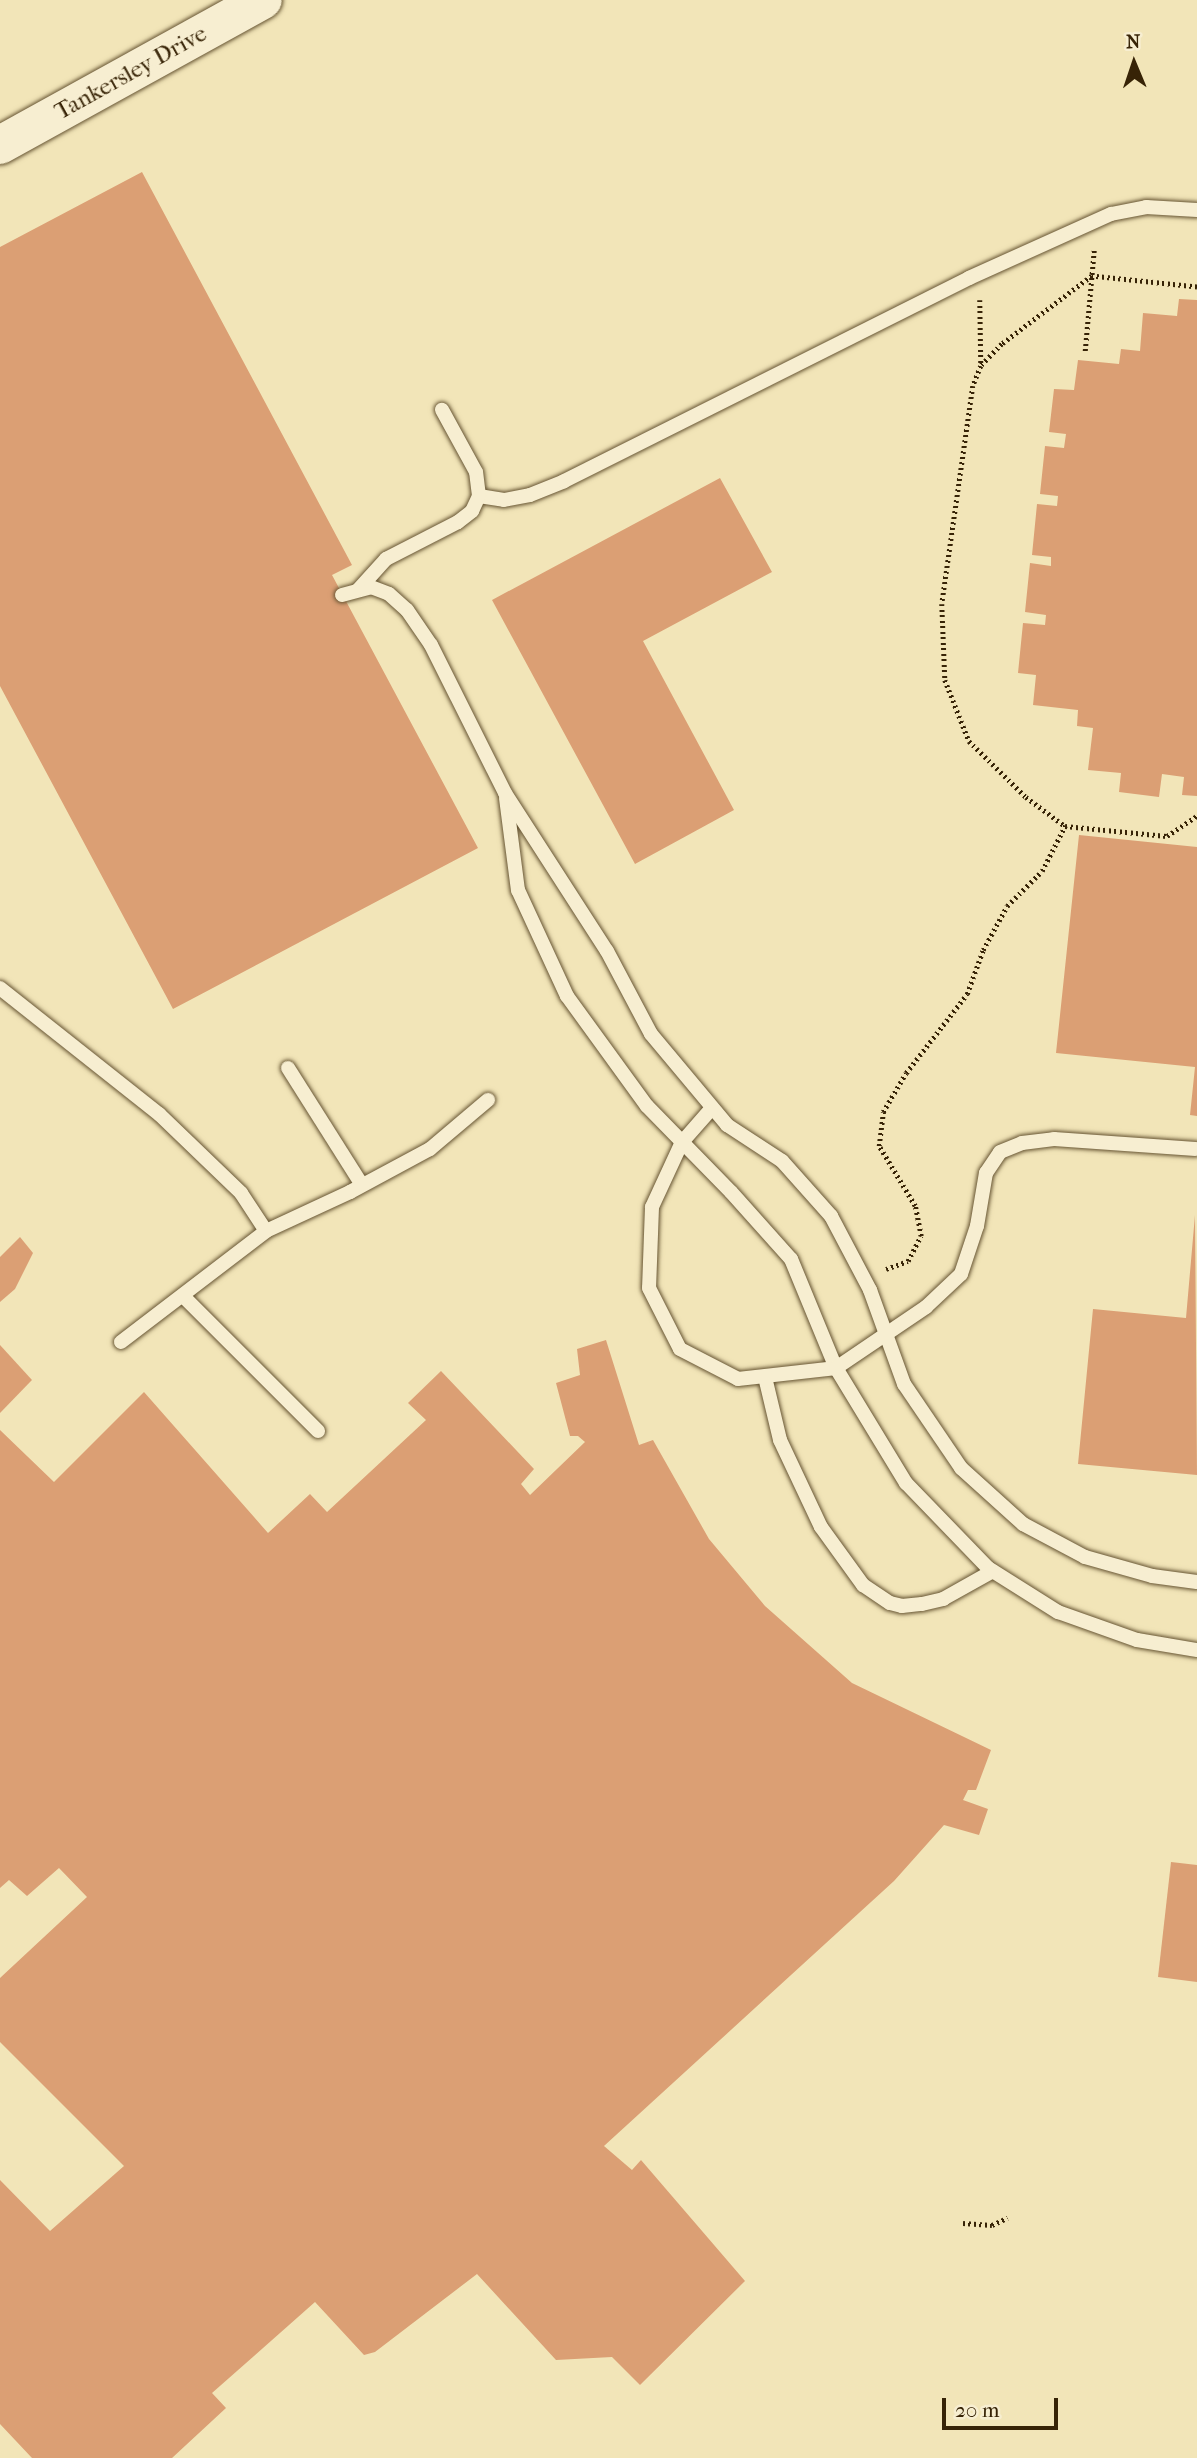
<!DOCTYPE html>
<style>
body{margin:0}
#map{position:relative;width:1197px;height:2458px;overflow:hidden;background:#f2e5b8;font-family:"IM FELL French Canon",serif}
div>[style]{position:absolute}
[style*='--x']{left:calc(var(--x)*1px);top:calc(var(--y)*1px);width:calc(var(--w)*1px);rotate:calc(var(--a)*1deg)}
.building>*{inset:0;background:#db9f74}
.path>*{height:4.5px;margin-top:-2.25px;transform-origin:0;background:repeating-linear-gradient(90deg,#372306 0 2px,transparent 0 5.5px)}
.roads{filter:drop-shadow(0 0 2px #665432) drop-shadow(0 0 2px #665432)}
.lane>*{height:14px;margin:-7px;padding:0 7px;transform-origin:7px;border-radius:7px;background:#f7eed1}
.secondary>*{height:38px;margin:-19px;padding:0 19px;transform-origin:19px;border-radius:19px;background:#f7eed1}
span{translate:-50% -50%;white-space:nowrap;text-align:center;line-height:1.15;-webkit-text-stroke:6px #f7eed1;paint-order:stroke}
.street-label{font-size:23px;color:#372306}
.north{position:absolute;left:1099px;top:28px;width:70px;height:70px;-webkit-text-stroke:5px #f7eed1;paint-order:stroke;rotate:358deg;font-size:19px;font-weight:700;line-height:28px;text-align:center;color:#372306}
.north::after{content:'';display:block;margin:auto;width:24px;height:32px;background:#372306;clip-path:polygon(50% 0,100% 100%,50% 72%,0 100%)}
.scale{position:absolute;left:942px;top:2398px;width:116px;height:32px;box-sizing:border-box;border:4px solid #372306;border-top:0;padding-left:9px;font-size:21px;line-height:24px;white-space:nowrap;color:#372306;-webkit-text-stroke:5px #f7eed1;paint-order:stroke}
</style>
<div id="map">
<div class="building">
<div style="clip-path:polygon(142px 172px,352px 565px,332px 575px,478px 848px,173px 1009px,0 686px,0 247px)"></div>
<div style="clip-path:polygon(1179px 299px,1197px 300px,1197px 796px,1182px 795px,1184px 777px,1162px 774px,1159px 797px,1119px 792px,1121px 773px,1088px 770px,1093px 728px,1077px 726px,1078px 710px,1033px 705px,1036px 675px,1018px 673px,1023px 623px,1045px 625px,1046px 615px,1025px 612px,1030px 563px,1051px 566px,1051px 557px,1032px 555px,1037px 504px,1057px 506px,1058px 496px,1040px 494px,1045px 446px,1064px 448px,1066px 434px,1049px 432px,1054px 389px,1074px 390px,1078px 360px,1119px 364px,1121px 349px,1140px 351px,1143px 313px,1177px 316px)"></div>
<div style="clip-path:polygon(720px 478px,772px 572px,643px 641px,734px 810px,635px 864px,492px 600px)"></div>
<div style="clip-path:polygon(1079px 835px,1197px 847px,1197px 1116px,1190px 1115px,1195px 1067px,1056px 1053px)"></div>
<div style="clip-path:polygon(1195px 1215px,1197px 1475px,1078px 1464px,1093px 1309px,1186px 1318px)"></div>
<div style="clip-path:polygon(20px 1237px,33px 1253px,15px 1289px,0 1302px,0 1257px)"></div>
<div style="clip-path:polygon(606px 1340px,639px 1445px,653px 1440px,709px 1539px,765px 1606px,852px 1683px,991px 1750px,976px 1790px,968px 1790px,963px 1800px,988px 1809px,979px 1835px,944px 1825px,894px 1881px,604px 2146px,632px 2170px,641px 2160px,745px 2281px,640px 2385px,612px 2357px,556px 2360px,477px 2274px,375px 2352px,364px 2355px,315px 2302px,212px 2393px,226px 2408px,172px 2458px,32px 2458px,0 2424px,0 2180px,50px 2231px,124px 2166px,0 2042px,0 1978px,87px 1897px,59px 1868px,27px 1896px,9px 1880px,0 1888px,0 1430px,54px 1482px,144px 1392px,268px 1533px,310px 1494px,327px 1512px,426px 1420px,408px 1403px,441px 1371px,534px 1469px,521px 1484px,530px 1495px,585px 1442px,578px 1436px,570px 1436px,556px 1383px,580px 1375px,577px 1349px)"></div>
<div style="clip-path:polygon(0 1345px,32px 1380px,0 1413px)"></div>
<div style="clip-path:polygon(1171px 1862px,1197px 1865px,1197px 1982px,1158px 1977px)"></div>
</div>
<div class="path">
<div style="--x:1197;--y:287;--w:106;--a:-174"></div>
<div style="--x:1092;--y:276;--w:113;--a:142.9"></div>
<div style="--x:1002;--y:344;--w:30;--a:134"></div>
<div style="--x:981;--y:366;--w:22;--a:112"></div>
<div style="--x:973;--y:386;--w:220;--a:98.1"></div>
<div style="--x:942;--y:604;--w:76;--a:87.7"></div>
<div style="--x:945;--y:680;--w:66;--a:68.5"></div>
<div style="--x:969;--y:741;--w:80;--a:44.5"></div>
<div style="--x:1026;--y:797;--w:49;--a:36.6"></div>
<div style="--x:1065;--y:826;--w:102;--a:5.6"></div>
<div style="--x:1167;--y:836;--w:36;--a:-34"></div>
<div style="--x:980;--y:300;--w:65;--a:89.1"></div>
<div style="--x:1085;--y:351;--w:101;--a:-84.9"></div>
<div style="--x:886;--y:1269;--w:23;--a:-20"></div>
<div style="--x:908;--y:1261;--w:28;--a:-63"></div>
<div style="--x:921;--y:1236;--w:31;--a:-101"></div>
<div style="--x:915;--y:1206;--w:70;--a:-121"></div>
<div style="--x:879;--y:1146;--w:34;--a:-83"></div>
<div style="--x:883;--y:1112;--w:45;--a:-59.5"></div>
<div style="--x:906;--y:1073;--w:100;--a:-52.3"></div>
<div style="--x:967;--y:994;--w:47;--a:-70"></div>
<div style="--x:983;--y:950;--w:50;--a:-61.4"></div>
<div style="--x:1007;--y:906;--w:49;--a:-45"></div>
<div style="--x:1042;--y:871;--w:51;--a:-62.9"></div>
<div style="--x:963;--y:2223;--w:29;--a:4"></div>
<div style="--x:992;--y:2225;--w:17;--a:-25"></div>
</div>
<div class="roads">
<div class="lane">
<div style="--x:479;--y:496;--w:25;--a:9"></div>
<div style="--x:504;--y:500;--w:26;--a:-11"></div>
<div style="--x:530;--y:495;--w:37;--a:-22"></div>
<div style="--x:564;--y:481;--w:453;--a:-26.6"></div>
<div style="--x:969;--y:278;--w:156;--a:-24.3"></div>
<div style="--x:1111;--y:214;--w:36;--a:-11"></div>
<div style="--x:1146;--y:207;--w:51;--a:3.4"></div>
<div style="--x:358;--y:590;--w:42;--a:-47.9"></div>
<div style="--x:386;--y:559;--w:81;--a:-27.2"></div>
<div style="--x:458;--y:522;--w:18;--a:-38"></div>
<div style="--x:472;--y:511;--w:17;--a:-65"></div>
<div style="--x:479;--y:496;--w:24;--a:-97"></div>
<div style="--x:476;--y:472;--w:71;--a:-118.7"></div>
<div style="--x:342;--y:595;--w:30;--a:-15"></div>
<div style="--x:371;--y:587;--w:19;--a:21"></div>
<div style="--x:389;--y:594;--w:24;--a:42"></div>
<div style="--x:407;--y:610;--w:42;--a:55.6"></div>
<div style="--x:431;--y:645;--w:165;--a:63.4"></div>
<div style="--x:505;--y:793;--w:188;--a:57.2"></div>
<div style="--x:607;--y:951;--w:94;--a:62.1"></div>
<div style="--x:651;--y:1034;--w:119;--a:50.1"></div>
<div style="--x:727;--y:1125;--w:66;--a:33.2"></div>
<div style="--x:782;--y:1161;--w:74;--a:48.3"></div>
<div style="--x:831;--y:1216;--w:84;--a:62.2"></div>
<div style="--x:870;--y:1290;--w:100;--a:70.1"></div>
<div style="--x:904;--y:1384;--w:102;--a:55.8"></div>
<div style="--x:961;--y:1468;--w:84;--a:42.1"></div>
<div style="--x:1023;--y:1524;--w:70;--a:28"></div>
<div style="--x:1085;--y:1557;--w:70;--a:15.8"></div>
<div style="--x:1152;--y:1576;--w:45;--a:7.6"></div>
<div style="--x:506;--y:798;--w:93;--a:82.6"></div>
<div style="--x:518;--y:890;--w:117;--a:65.2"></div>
<div style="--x:567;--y:996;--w:136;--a:54"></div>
<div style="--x:647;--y:1106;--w:120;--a:45.7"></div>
<div style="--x:731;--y:1192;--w:90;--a:48.2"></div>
<div style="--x:791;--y:1259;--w:118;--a:67.6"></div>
<div style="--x:836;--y:1368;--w:135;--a:58.7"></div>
<div style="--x:906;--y:1483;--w:118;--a:46"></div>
<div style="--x:988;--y:1568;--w:83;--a:32.2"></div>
<div style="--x:1058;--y:1612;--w:84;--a:19.5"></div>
<div style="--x:1137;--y:1640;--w:61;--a:9.5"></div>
<div style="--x:0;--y:988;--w:203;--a:38.4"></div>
<div style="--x:159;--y:1114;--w:114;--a:43.9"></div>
<div style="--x:241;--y:1193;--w:45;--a:56.7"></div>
<div style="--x:288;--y:1068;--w:138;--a:57.7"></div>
<div style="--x:712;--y:1108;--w:45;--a:131.4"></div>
<div style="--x:682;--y:1142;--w:72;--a:114.8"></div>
<div style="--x:652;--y:1207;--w:81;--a:92.1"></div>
<div style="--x:649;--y:1288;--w:68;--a:63.1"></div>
<div style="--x:680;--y:1349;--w:65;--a:27.3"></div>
<div style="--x:738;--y:1379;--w:99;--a:-6.4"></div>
<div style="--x:836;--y:1368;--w:109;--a:-34.1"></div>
<div style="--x:926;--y:1307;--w:48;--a:-43.3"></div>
<div style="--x:961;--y:1274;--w:51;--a:-71.6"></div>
<div style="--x:977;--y:1226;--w:54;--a:-80.4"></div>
<div style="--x:986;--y:1173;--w:25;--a:-56"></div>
<div style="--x:1000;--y:1152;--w:24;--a:-22"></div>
<div style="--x:1022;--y:1143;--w:32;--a:-7"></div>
<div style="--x:1054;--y:1139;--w:142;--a:4"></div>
<div style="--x:183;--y:1296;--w:191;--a:45"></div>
<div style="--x:121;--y:1342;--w:183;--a:-37.4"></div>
<div style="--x:266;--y:1231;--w:93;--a:-24.9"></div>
<div style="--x:350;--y:1192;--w:91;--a:-28.3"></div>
<div style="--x:430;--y:1149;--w:76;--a:-40.2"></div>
<div style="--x:765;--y:1377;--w:65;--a:76.6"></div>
<div style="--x:780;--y:1440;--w:96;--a:64.8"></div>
<div style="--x:821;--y:1527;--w:72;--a:54.1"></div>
<div style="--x:863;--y:1585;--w:32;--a:34"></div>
<div style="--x:890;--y:1603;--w:12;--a:14"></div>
<div style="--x:902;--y:1606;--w:20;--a:-6"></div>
<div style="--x:922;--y:1604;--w:22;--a:-13"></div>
<div style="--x:943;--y:1599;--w:57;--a:-29.2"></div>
</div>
<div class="secondary">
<div style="--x:0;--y:145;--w:300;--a:-28.9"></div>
</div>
</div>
<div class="street-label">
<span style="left:131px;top:73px;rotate:-29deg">Tankersley Drive</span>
</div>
<div class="north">N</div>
<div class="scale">20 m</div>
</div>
